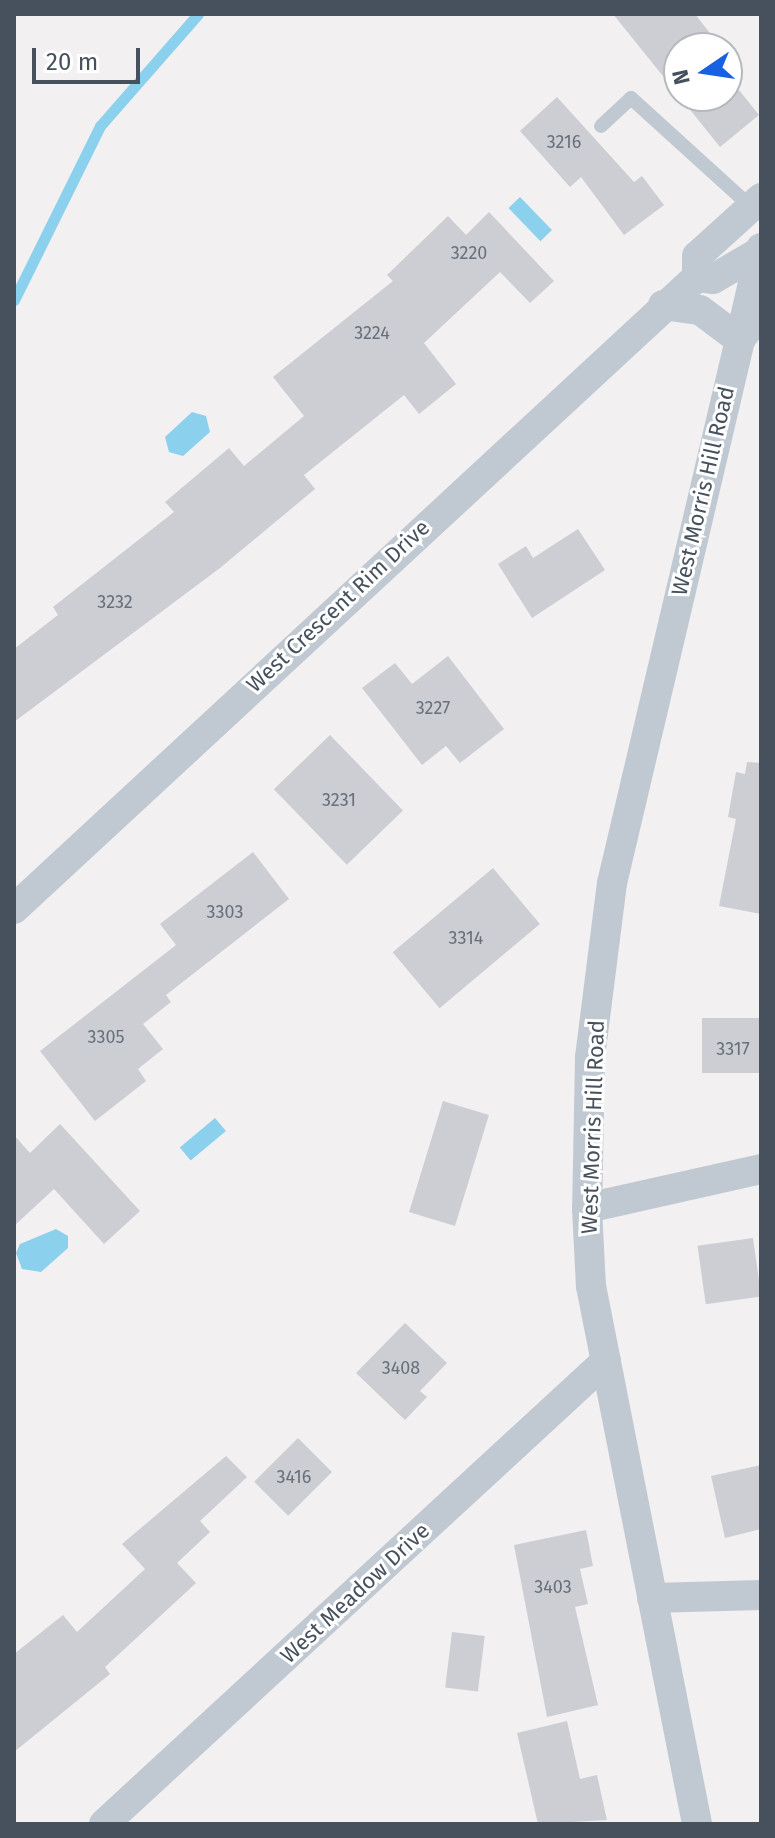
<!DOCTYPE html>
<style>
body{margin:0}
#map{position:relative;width:775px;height:1838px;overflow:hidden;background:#f2f0f0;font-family:"Fira Sans",sans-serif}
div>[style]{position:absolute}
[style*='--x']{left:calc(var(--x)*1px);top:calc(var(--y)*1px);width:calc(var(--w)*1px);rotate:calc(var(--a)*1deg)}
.water>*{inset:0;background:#8bd1ed;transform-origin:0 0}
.stream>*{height:11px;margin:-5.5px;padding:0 5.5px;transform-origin:5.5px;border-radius:5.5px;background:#8bd1ed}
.building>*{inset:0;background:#ccced4;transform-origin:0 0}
.lane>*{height:14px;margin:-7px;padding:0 7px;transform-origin:7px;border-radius:7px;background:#c0c9d2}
.street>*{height:30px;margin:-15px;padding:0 15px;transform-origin:15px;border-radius:15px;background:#c0c9d2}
span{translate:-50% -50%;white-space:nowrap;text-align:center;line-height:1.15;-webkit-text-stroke:6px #fff;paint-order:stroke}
.number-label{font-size:18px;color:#68707b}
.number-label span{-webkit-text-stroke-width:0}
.street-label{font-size:22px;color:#47515d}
.frame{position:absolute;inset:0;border:16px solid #47515d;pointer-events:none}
.north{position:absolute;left:663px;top:32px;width:80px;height:80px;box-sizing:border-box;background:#fff;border:2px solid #b5b9be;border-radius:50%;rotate:257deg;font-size:22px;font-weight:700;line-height:32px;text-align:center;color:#47515d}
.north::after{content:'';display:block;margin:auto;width:28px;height:36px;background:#1861e3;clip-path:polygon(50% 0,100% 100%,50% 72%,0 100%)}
.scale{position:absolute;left:32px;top:48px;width:108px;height:36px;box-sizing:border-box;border:4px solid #47515d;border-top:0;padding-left:10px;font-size:24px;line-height:28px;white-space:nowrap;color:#47515d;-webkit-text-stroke:6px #fff;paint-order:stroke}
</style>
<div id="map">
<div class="water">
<div style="left:520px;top:197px;width:46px;height:16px;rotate:46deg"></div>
<div style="clip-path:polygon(192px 412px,206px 416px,210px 432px,183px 456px,169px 452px,165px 437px)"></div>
<div style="left:215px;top:1118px;width:17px;height:46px;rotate:50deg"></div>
<div style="clip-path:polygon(56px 1229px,68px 1236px,68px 1248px,41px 1272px,22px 1269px,16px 1253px,20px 1244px)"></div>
</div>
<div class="stream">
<div style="--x:14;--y:300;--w:194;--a:-63.7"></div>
<div style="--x:100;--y:126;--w:149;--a:-48.8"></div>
</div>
<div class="building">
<div style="clip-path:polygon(613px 14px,695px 14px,713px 37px,705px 48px,679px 48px,679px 96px)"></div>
<div style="clip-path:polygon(727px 75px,759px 115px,720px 147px,679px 96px,727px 96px)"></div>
<div style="clip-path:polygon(557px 97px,634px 182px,642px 176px,664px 205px,624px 235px,581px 177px,570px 187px,520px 131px)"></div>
<div style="clip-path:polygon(489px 212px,554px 281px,530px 303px,500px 272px,424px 343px,456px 384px,419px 414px,404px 395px,304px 475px,315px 489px,220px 568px,14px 722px,14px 649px,58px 615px,53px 607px,174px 512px,165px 502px,229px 448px,244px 466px,304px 416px,273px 377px,393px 281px,387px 275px,448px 216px,466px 235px)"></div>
<div style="clip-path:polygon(578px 529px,605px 570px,532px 618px,498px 564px,526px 546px,533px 558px)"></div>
<div style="clip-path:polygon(448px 656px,504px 729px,460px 763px,446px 746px,422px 765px,362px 688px,395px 663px,412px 684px)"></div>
<div style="left:330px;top:735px;width:105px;height:78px;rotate:46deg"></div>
<div style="clip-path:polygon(747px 762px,761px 763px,761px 914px,719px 906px,736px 819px,728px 817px,736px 772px,745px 774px)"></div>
<div style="clip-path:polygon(253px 852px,289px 899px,166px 995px,171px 1002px,143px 1024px,163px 1049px,138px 1069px,146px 1081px,95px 1121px,40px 1051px,176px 945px,160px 924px)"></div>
<div style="left:493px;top:868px;width:73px;height:131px;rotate:50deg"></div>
<div style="left:761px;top:1018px;width:55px;height:59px;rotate:90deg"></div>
<div style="left:443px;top:1101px;width:48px;height:116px;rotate:17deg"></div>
<div style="clip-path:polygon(60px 1124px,140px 1211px,104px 1244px,54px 1189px,14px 1226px,14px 1135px,30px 1153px)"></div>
<div style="left:753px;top:1238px;width:59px;height:56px;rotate:82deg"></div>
<div style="clip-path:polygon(405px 1323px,447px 1363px,420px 1391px,427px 1397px,405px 1420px,356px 1373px)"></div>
<div style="left:298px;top:1438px;width:48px;height:62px;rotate:45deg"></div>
<div style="clip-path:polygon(226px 1456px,247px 1477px,200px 1521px,210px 1532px,177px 1563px,196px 1583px,105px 1667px,110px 1674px,14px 1752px,14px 1654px,63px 1615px,77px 1632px,145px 1569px,122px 1544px)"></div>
<div style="clip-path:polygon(761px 1465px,761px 1529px,725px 1538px,711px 1476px)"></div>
<div style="clip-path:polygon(586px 1530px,593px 1566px,580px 1569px,588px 1604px,575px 1607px,598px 1705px,547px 1717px,514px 1545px)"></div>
<div style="left:452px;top:1632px;width:33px;height:56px;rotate:7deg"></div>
<div style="clip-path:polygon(567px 1721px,580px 1779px,597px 1775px,607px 1820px,538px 1824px,517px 1733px)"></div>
</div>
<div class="lane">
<div style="--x:601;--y:126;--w:41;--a:-43"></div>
<div style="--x:631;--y:98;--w:162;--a:42.2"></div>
</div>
<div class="street">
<div style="--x:761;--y:198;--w:86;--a:137.8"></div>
<div style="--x:697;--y:256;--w:21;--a:90"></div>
<div style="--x:697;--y:277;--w:16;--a:7"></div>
<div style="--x:713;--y:279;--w:56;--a:-30.3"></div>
<div style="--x:761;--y:248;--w:94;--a:102.9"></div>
<div style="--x:740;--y:340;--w:36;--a:-54"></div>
<div style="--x:663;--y:305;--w:37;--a:8"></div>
<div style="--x:700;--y:310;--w:50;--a:36.9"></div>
<div style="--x:740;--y:340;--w:558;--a:103.26"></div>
<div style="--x:612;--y:883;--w:176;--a:97.2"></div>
<div style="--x:590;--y:1058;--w:150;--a:91.1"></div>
<div style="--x:587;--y:1208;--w:78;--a:87.1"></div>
<div style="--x:591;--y:1286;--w:548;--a:78.85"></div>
<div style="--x:14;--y:909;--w:931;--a:-42.78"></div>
<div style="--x:587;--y:1208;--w:178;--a:-12.6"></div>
<div style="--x:652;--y:1598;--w:109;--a:-1.6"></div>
<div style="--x:104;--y:1824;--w:683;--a:-42.69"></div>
</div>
<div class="number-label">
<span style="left:564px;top:142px">3216</span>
<span style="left:469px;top:253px">3220</span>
<span style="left:372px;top:333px">3224</span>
<span style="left:115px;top:602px">3232</span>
<span style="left:433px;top:708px">3227</span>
<span style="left:339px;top:800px">3231</span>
<span style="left:225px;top:912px">3303</span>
<span style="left:466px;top:938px">3314</span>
<span style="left:106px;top:1037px">3305</span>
<span style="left:733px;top:1049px">3317</span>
<span style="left:401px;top:1368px">3408</span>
<span style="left:294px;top:1477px">3416</span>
<span style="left:553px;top:1587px">3403</span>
</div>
<div class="street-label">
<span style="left:703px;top:491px;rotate:-77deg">West Morris Hill Road</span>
<span style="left:338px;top:606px;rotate:-43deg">West Crescent Rim Drive</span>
<span style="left:593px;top:1127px;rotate:-88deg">West Morris Hill Road</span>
<span style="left:355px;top:1593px;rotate:-43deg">West Meadow Drive</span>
</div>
<div class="frame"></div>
<div class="north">N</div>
<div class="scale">20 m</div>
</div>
